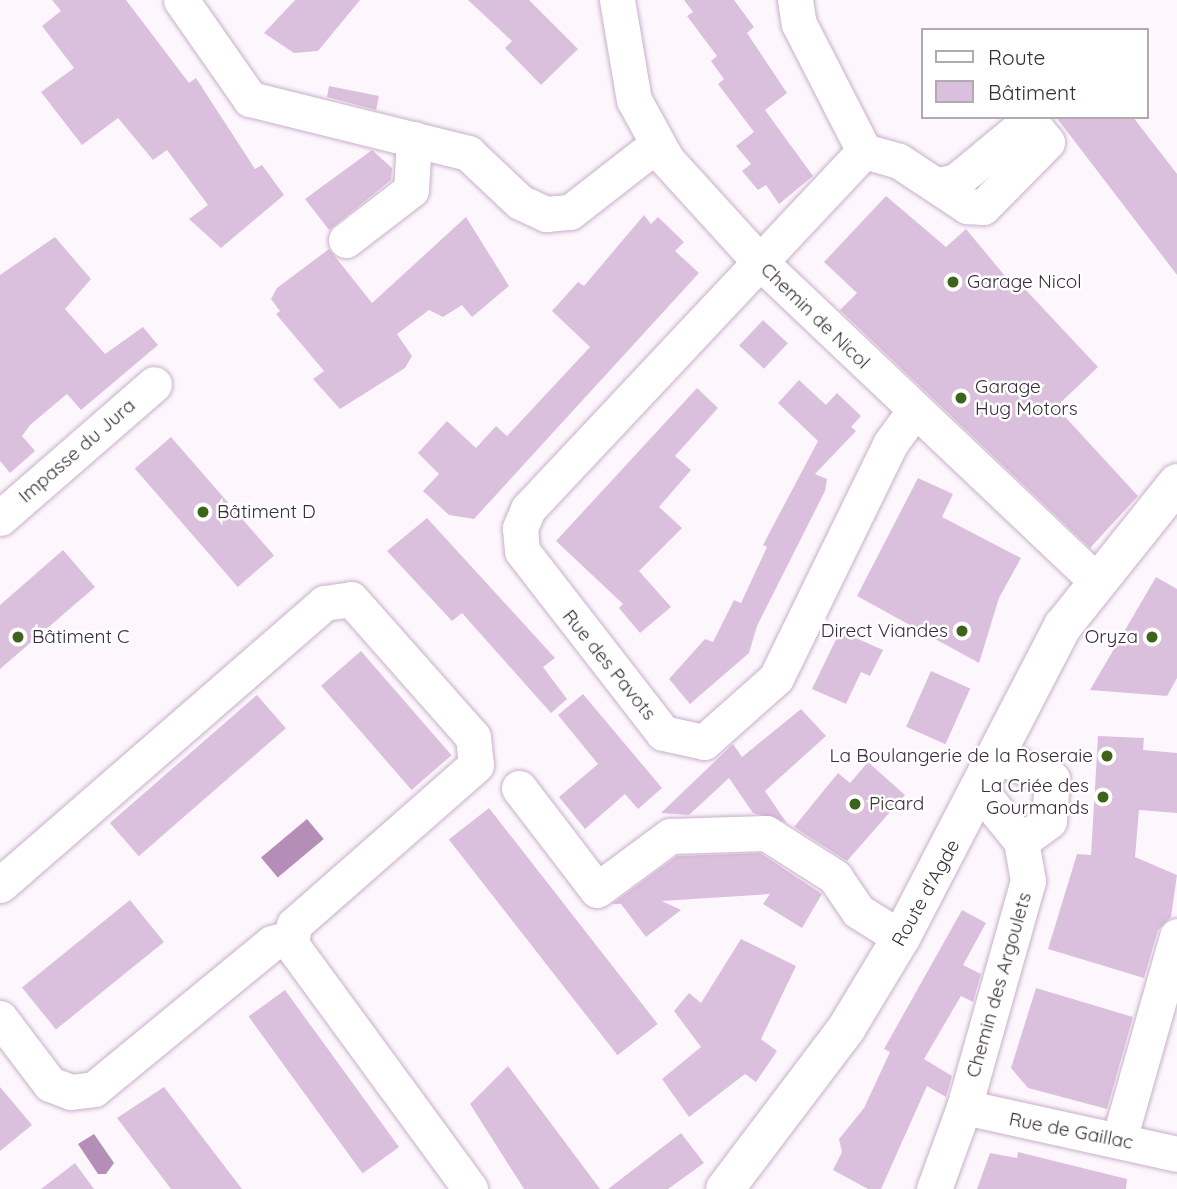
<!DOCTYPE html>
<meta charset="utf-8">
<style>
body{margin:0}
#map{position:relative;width:1177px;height:1189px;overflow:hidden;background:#fdf7fd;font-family:Quicksand,sans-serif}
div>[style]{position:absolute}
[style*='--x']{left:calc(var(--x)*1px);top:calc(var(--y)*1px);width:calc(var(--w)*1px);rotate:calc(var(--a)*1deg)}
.water>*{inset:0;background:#b48eb7;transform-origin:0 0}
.building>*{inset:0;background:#dbc0dd;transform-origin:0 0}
.roads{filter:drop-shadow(0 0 2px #c9afcb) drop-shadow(0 0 2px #c9afcb)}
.minor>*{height:35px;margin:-17.5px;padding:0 17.5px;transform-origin:17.5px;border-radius:17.5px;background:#fff}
.major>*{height:38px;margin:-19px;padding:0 19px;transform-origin:19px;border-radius:19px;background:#fff}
.dots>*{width:19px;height:19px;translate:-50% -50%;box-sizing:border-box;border:4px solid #fff;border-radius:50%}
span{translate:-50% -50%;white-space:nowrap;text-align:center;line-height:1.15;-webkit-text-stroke:5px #fff;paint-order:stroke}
.poi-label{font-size:19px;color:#382d39}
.left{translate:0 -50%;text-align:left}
.right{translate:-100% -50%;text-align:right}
.street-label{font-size:19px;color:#382d39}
.legend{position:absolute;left:921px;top:28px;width:228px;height:91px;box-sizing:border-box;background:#fff;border:2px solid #afabb0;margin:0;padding:9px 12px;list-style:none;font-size:21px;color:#382d39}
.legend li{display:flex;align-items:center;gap:14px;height:35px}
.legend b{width:35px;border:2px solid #afabb0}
</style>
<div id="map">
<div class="water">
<div style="left:307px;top:819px;width:26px;height:60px;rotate:50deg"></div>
<div style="clip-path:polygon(94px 1134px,114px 1163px,106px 1174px,98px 1174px,78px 1144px)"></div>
</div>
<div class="building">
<div style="clip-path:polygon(52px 0,126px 0,189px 83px,196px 78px,255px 169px,262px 165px,284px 195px,221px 248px,189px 219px,208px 205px,167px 150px,153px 160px,118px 118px,82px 145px,41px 92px,74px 68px,42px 26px,61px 11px)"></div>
<div style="clip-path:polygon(295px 0,360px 0,318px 51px,294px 53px,264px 33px)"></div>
<div style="clip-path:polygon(468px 0,529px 0,578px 49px,541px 85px,505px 48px,512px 41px)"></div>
<div style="clip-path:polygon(684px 0,734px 0,754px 27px,747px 33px,787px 93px,765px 110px,813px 176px,779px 204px,766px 185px,758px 190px,742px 171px,751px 164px,736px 146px,754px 132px,718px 84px,724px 79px,711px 61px,717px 56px,687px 16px,693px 12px)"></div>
<div style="clip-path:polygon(329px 86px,379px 96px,376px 110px,327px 97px)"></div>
<div style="clip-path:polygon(1056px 117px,1133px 117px,1177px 174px,1177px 275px)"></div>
<div style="clip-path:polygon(372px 150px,392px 168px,391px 180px,329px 230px,305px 199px)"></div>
<div style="clip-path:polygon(886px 196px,946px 247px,966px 229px,1020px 294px,1025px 289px,1098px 367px,1056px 407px,1138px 496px,1090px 548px,840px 310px,857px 293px,824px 262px)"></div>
<div style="clip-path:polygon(644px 215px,651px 224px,658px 217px,684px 242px,675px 251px,699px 273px,474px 519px,449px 515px,423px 491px,439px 474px,418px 453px,447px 421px,476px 448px,496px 426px,507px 436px,590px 347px,552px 311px,578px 282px,584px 286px)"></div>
<div style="clip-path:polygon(466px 217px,509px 286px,472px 317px,462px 305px,443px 317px,429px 310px,397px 334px,412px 356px,405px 368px,340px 409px,313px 379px,324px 371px,276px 314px,280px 311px,271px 299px,277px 288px,329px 249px,372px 303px)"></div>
<div style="clip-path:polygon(55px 237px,91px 279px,65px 309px,105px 354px,143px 327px,158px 345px,81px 410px,67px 394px,30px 425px,22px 436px,35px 451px,10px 473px,0 461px,0 275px)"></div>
<div style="left:763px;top:320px;width:34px;height:35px;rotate:43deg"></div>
<div style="clip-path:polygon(799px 380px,826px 405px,837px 393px,861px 416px,851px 427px,856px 431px,815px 474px,827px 479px,825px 491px,757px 626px,749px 653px,690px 704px,669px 679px,705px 639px,713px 642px,734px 600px,741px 603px,767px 547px,763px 545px,818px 441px,778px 403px)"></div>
<div style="clip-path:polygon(697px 388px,718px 408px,675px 456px,691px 470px,659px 507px,682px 528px,639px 571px,671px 607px,640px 633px,619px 608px,623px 604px,556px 541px)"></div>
<div style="left:171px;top:437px;width:157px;height:48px;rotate:49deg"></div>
<div style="clip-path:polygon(918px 478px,953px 494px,942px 517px,1021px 558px,999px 598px,979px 663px,857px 596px)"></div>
<div style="clip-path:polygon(427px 518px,555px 658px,543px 667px,567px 699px,551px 713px,462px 613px,452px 621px,387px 551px)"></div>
<div style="clip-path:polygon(63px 550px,95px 587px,0 669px,0 605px)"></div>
<div style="clip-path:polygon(1156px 577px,1177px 589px,1177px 678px,1167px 696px,1090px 690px)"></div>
<div style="clip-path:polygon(840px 631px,883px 650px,870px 676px,861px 672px,846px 704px,812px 689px)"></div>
<div style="left:361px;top:651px;width:138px;height:53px;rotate:49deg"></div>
<div style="left:931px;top:671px;width:43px;height:61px;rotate:24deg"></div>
<div style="clip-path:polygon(583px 694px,662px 788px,638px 809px,625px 794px,585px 829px,559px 797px,598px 764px,558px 715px)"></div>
<div style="left:257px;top:695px;width:44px;height:195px;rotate:49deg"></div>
<div style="clip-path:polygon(801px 709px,826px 736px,765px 791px,786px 822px,753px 813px,729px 778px,689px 815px,661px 813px,733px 744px,742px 757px)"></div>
<div style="clip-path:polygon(1098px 736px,1144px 738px,1143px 750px,1177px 753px,1177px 813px,1139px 810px,1135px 857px,1177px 875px,1171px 917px,1158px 930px,1144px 978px,1048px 949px,1077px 854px,1091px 855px)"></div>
<div style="clip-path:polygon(868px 762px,905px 795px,847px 861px,794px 827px,838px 773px,850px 783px)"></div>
<div style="left:489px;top:808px;width:274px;height:51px;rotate:52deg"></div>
<div style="clip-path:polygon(760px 853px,822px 894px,802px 928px,763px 904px,770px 894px,662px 901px,681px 910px,646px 937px,621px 904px,612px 904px,677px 856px)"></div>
<div style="left:130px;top:900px;width:54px;height:139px;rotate:51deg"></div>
<div style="clip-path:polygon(962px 910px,986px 923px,963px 965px,981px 974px,973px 1002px,961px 996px,924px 1059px,952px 1076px,946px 1097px,927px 1086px,881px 1189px,868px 1189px,833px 1170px,842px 1152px,839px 1139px,864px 1108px,890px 1052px,884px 1049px)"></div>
<div style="clip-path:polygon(741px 939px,796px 966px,761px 1039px,777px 1051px,756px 1082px,745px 1074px,689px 1117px,662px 1079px,701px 1047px,674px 1011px,689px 993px,701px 1003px)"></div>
<div style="clip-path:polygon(1036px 988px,1133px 1017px,1107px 1109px,1028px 1088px,1011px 1068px)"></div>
<div style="left:285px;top:990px;width:194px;height:45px;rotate:54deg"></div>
<div style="clip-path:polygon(508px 1066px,514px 1074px,600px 1189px,524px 1189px,470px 1104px)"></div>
<div style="clip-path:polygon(0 1087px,32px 1125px,0 1151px)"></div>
<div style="clip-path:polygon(164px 1087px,242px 1189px,171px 1189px,117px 1118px)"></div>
<div style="clip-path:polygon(681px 1133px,704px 1163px,668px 1189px,608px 1189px)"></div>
<div style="clip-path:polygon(1018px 1152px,1127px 1179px,1126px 1189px,977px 1189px,990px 1153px,1017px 1158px)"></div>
<div style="clip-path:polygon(75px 1163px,94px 1189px,41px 1189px)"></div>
</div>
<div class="roads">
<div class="minor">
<div style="--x:181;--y:0;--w:121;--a:55.1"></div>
<div style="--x:250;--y:99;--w:225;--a:13.9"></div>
<div style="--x:468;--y:153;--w:71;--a:43.3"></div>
<div style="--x:520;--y:202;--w:29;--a:25"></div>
<div style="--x:546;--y:214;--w:24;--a:-5"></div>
<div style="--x:570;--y:212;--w:109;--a:-37.9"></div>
<div style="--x:617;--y:0;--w:101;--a:80.4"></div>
<div style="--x:634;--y:100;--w:68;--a:61.2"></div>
<div style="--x:667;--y:160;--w:135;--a:47.7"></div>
<div style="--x:758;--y:260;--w:465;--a:43.5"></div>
<div style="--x:795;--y:0;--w:24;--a:81"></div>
<div style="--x:799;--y:24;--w:143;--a:62.9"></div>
<div style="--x:864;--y:151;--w:491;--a:133.2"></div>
<div style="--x:528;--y:509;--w:21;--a:113"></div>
<div style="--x:520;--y:528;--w:23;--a:85"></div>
<div style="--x:522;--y:551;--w:230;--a:52.2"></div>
<div style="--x:663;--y:733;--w:42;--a:12.4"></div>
<div style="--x:704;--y:742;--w:96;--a:-41.6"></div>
<div style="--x:776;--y:678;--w:260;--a:-64"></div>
<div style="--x:890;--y:444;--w:39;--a:-54"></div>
<div style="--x:864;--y:151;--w:36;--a:16"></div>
<div style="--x:899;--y:161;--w:82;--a:33.5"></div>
<div style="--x:967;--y:206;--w:16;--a:4"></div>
<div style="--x:983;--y:207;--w:91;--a:-45.4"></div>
<div style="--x:1047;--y:142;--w:16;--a:-130"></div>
<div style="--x:1037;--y:130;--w:17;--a:-173"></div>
<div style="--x:1020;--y:128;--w:83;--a:140.4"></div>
<div style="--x:956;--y:181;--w:17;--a:167"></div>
<div style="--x:346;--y:240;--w:82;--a:-37.6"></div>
<div style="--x:411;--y:190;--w:51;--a:-86.6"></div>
<div style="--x:0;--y:518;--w:204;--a:-41"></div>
<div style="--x:997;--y:756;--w:60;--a:22.7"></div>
<div style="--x:1052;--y:779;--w:42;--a:94.1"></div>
<div style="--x:1049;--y:821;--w:34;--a:144"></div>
<div style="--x:519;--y:788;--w:128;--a:52.6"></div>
<div style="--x:597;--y:890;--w:91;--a:-36.5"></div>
<div style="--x:670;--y:836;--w:96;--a:-1.8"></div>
<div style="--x:766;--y:833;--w:82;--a:32.5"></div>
<div style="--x:835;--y:877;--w:41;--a:55.9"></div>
<div style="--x:858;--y:911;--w:51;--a:32.1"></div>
<div style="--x:0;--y:885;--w:430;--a:-41"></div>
<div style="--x:324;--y:603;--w:27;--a:-8"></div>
<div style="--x:351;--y:599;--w:184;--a:48.5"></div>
<div style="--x:473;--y:737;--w:28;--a:84"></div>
<div style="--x:476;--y:765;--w:242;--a:138.7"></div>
<div style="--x:294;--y:925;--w:19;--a:99"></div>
<div style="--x:291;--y:944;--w:303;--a:53.8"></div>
<div style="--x:0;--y:1018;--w:83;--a:52.9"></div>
<div style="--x:50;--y:1084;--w:22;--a:21"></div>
<div style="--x:71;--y:1092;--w:23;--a:-7"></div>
<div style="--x:94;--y:1089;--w:230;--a:-39.4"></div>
<div style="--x:272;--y:943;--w:19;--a:-16"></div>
<div style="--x:964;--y:1107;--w:218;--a:12.4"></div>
<div style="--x:1119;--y:1140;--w:212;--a:-74.1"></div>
<div style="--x:934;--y:1189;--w:87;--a:-69.9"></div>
<div style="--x:964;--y:1107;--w:235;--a:-74.2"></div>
<div style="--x:1028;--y:881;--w:41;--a:-99.9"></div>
<div style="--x:1021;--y:841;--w:63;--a:-129.2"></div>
</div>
<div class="major">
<div style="--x:725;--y:1189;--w:201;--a:-52.9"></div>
<div style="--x:846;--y:1029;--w:106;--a:-58.9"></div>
<div style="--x:901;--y:938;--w:352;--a:-62.6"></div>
<div style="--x:1063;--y:626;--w:183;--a:-51.4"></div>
</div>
</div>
<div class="dots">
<div style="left:953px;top:282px;background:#3e631d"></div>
<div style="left:961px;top:398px;background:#3e631d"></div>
<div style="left:203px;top:512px;background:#3e631d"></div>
<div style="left:962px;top:631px;background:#3e631d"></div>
<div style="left:18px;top:637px;background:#3e631d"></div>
<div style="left:1152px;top:637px;background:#3e631d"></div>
<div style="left:1107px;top:756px;background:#3e631d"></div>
<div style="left:1103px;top:797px;background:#3e631d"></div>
<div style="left:855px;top:804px;background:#3e631d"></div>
</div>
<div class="poi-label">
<span class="left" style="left:967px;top:282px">Garage Nicol</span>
<span class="left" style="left:975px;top:398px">Garage<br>Hug Motors</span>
<span class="left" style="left:217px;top:512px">Bâtiment D</span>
<span class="right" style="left:948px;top:631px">Direct Viandes</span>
<span class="left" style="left:32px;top:637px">Bâtiment C</span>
<span class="right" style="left:1138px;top:637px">Oryza</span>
<span class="right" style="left:1093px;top:756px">La Boulangerie de la Roseraie</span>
<span class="right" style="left:1089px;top:797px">La Criée des<br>Gourmands</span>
<span class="left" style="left:869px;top:804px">Picard</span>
</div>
<div class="street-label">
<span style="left:815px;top:316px;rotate:44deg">Chemin de Nicol</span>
<span style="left:77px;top:451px;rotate:-41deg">Impasse du Jura</span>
<span style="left:609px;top:665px;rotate:51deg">Rue des Pavots</span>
<span style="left:926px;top:893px;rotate:-61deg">Route d'Agde</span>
<span style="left:999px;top:985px;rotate:-74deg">Chemin des Argoulets</span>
<span style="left:1071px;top:1131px;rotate:11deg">Rue de Gaillac</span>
</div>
<ul class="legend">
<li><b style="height:9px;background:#fff"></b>Route</li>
<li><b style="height:19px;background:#dbc0dd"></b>Bâtiment</li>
</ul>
</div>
